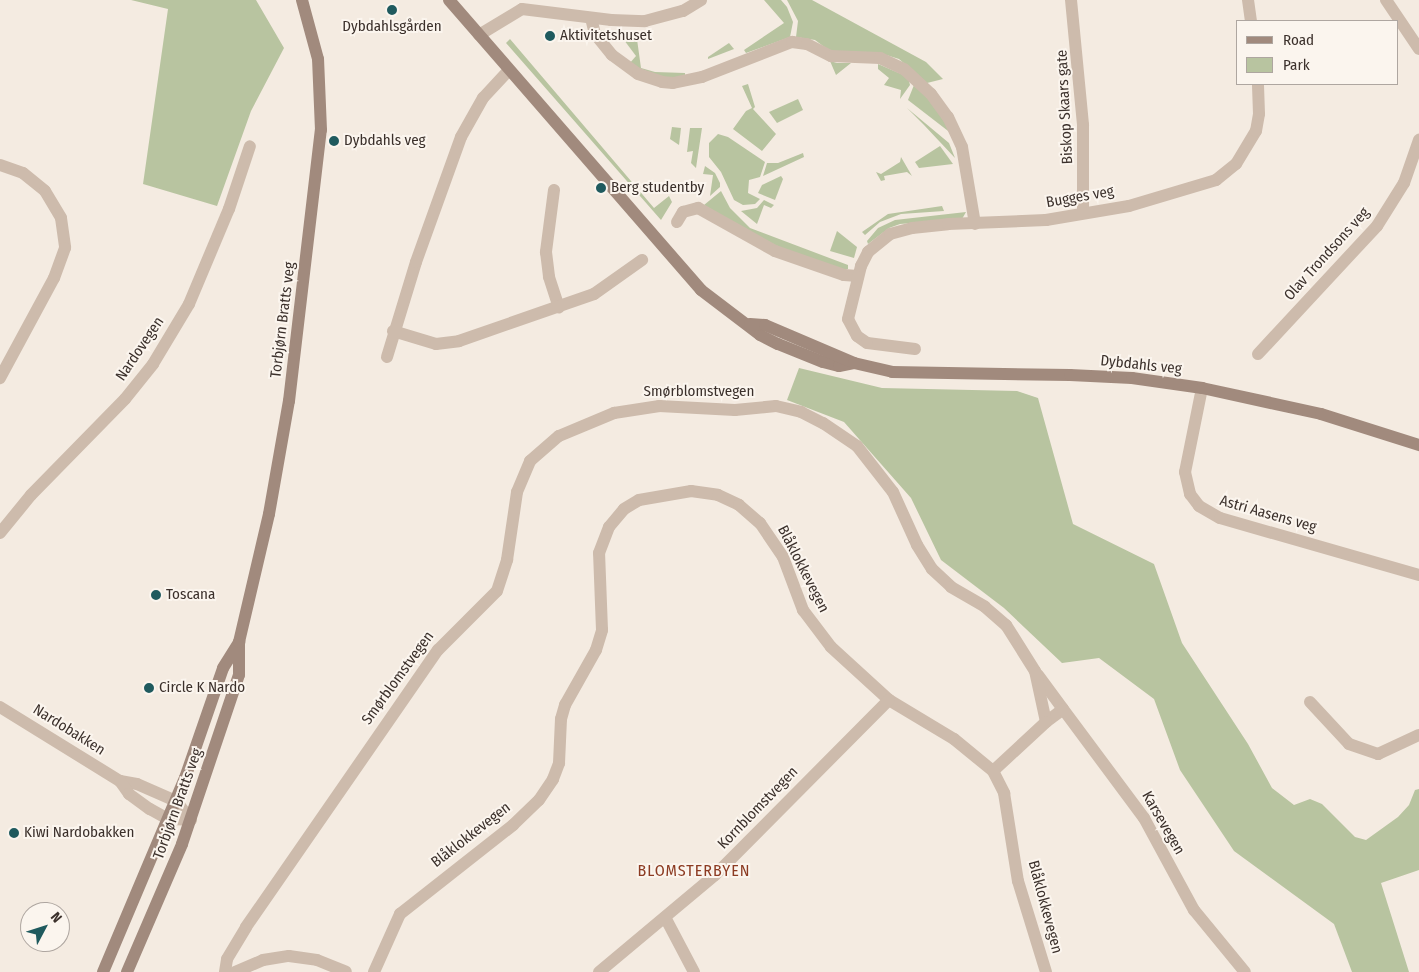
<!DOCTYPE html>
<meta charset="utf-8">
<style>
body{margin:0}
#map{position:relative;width:1419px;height:972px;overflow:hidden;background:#f4ebe1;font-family:"Fira Sans Condensed",sans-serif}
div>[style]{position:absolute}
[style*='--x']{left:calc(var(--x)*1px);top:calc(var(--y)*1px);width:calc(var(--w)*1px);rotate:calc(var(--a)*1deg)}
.green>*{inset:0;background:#b8c4a0}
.minor>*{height:12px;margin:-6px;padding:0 6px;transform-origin:6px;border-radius:6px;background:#cdbbac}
.secondary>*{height:12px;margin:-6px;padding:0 6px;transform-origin:6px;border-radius:6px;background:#a18a7d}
.dots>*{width:14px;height:14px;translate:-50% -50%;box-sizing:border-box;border:2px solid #fbf5ee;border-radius:50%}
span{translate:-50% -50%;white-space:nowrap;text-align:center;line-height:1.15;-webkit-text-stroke:4px #fbf5ee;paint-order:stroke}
.poi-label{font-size:15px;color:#3b302b}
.left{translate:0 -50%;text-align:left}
.street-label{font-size:15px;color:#3b302b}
.neighbourhood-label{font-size:16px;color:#8c3b22;letter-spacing:1px}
.legend{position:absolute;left:1236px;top:20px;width:162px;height:65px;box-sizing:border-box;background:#fbf5ee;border:1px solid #aea6a0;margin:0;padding:6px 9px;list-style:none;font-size:15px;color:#3b302b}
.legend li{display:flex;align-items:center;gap:10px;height:25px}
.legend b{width:25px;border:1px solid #aea6a0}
.north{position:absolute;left:20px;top:902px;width:50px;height:50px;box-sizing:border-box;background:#fbf5ee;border:1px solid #aea6a0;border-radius:50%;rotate:50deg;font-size:14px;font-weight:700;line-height:20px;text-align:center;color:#3b302b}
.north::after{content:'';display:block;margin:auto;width:18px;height:22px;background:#1f5a5e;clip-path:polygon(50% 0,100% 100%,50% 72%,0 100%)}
</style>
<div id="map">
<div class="green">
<div style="clip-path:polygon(131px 0,256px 0,284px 48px,251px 111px,217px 206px,143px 184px,168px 9px)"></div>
<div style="clip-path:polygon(764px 0,781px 0,787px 7px,793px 22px,790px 37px,746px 53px,744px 50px,784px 23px)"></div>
<div style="clip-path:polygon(787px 0,812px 0,926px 62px,943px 79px,927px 83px,899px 59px,880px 53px,831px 52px,815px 40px,796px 37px,798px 21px)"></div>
<div style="clip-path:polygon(599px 30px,636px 32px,641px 68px,655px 72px,685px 73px,685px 77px,661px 77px,629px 64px,636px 56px,618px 32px,606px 40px)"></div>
<div style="clip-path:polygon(510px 39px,654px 208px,669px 196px,672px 202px,661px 220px,506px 43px)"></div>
<div style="clip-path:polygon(729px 43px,734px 49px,708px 59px,708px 57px)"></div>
<div style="clip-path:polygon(830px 61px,837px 63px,851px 63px,836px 75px)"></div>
<div style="clip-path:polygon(878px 64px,908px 77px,910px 85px,900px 99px,901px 90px,884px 85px,889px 78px,878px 69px)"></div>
<div style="clip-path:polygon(748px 84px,755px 107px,753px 109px,776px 134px,762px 151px,733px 129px,746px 111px,752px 108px,742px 86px)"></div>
<div style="clip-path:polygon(914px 85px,931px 100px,952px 134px,908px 100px)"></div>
<div style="clip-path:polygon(798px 99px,803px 110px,777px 123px,769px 112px)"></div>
<div style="clip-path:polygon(907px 108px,949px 143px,955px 158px,924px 125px)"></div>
<div style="clip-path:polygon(672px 127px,681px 128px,679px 145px,670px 139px)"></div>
<div style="clip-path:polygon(690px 128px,702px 128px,696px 168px,691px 163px,693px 151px,687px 152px)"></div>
<div style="clip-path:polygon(718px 134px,728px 137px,765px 162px,760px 177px,749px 180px,748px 193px,760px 199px,755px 204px,743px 205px,734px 200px,721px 172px,709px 157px,709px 143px)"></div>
<div style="clip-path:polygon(940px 146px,953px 164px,919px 168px,915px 162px)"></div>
<div style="clip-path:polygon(803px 153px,804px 157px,763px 176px,767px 163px,778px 163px)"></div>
<div style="clip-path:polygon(901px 157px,912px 176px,907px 172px,884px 176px,885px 180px,881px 181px,876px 172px,881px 174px,900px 162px)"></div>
<div style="clip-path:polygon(705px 166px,715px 173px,720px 183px,720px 187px,710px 196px,713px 175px,703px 174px)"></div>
<div style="clip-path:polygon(781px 176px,783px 179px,775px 200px,758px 193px,762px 185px)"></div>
<div style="clip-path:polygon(721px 191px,730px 208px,750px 228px,848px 265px,848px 269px,840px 270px,774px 247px,704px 205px)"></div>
<div style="clip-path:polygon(764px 200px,774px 205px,771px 208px,764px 205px,757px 224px,741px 211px,757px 208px)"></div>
<div style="clip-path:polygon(942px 206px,944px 211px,901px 214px,880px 222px,865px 235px,862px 232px,888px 214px)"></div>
<div style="clip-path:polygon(966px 212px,962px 219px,900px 224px,889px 228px,868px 244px,867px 241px,878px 228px,895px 220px)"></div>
<div style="clip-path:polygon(837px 231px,857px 247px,854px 258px,830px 251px)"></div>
<div style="clip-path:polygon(799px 368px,882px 388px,1017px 391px,1038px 398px,1073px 524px,1154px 564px,1182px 643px,1248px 744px,1272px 788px,1294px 805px,1310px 799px,1322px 804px,1355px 837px,1366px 840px,1398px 817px,1409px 805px,1415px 790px,1419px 789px,1419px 870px,1381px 883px,1409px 972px,1352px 972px,1334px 924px,1234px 851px,1180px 770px,1154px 699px,1099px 658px,1062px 663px,1004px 608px,941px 560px,911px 498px,844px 422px,787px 400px)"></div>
</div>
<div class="minor">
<div style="--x:1071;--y:0;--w:126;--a:84.5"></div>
<div style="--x:1083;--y:125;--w:88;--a:90"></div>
<div style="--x:1248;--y:0;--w:21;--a:82"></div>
<div style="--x:1386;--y:0;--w:59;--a:56"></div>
<div style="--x:591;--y:18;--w:16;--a:76"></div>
<div style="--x:595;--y:34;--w:27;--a:51"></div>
<div style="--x:612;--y:55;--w:32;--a:36"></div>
<div style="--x:638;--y:74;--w:25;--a:18"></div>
<div style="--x:662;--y:82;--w:11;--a:5"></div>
<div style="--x:673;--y:83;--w:30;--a:-12"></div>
<div style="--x:702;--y:77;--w:97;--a:-21.3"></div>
<div style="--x:792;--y:42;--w:15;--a:8"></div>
<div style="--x:807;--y:44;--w:27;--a:27"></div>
<div style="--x:831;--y:56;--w:49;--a:2.3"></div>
<div style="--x:880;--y:58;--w:26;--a:25"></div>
<div style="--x:904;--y:69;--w:37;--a:43"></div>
<div style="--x:931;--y:94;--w:29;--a:54"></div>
<div style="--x:948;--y:117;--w:33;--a:65"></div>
<div style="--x:962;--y:147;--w:78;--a:80.4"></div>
<div style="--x:479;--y:35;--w:50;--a:-31.2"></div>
<div style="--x:522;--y:9;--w:90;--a:7"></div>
<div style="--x:611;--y:20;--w:34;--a:2"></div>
<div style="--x:645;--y:21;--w:39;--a:-15"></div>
<div style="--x:683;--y:11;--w:21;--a:-31"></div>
<div style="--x:0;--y:165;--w:24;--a:19"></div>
<div style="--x:23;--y:173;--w:28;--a:39"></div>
<div style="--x:45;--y:191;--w:31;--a:59"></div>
<div style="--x:61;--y:218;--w:30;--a:82"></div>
<div style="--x:65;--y:248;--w:32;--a:110"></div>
<div style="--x:54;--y:278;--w:114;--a:118.4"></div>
<div style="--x:554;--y:190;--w:63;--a:97.4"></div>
<div style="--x:546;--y:252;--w:25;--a:83"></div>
<div style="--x:549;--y:277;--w:32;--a:72"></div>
<div style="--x:677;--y:222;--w:12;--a:-59"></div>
<div style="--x:683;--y:212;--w:16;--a:-15"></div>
<div style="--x:698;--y:208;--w:88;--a:29.2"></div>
<div style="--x:775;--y:251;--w:73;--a:19.2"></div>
<div style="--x:844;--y:275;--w:14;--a:4"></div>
<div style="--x:393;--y:331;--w:45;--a:16.8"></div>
<div style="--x:436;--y:344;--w:23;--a:-7"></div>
<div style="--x:459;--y:341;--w:143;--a:-19.2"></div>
<div style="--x:594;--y:294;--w:59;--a:-35.3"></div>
<div style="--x:915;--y:349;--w:48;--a:-172.9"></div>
<div style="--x:867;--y:343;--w:12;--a:-145"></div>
<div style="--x:857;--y:336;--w:19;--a:-118"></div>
<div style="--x:848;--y:319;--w:55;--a:-76.2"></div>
<div style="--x:861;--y:266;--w:16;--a:-63"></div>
<div style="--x:868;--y:252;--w:28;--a:-39"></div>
<div style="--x:890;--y:234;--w:23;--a:-15"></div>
<div style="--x:912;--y:228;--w:36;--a:-6"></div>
<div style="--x:948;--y:224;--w:98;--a:-2.3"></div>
<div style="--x:1046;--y:220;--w:84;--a:-9.6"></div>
<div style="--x:1129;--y:206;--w:91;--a:-16.6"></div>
<div style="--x:1216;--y:180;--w:26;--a:-39"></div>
<div style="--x:1236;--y:164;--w:39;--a:-59"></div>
<div style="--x:1256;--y:131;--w:17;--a:-80"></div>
<div style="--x:1259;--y:114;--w:30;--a:-92"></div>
<div style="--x:1258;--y:354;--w:175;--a:-47.1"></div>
<div style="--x:1377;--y:226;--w:51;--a:-57.9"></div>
<div style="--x:1404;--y:183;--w:46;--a:-70.8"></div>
<div style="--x:387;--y:357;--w:99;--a:-73"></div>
<div style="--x:416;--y:262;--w:133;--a:-70.2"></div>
<div style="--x:461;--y:137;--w:45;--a:-60.6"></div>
<div style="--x:483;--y:98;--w:38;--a:-47"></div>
<div style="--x:1202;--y:388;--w:86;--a:101.4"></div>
<div style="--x:1185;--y:472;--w:23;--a:77"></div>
<div style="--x:1190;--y:494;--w:15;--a:53"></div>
<div style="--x:1199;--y:506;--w:24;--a:30"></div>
<div style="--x:1220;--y:518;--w:207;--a:16"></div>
<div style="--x:0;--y:533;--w:49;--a:-50.8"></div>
<div style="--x:31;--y:495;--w:134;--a:-45.6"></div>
<div style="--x:125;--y:399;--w:45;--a:-51.3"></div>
<div style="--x:153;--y:364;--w:70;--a:-59"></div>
<div style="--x:189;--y:304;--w:103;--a:-67.2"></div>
<div style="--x:229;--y:209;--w:66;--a:-71.6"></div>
<div style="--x:1038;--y:675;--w:42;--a:53.7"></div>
<div style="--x:1310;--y:702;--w:57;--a:47.1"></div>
<div style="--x:1349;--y:744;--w:31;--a:19"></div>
<div style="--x:1378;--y:754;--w:45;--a:-24.9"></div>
<div style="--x:0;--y:707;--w:141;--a:31.7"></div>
<div style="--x:120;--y:781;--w:17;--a:10"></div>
<div style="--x:137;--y:784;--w:43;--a:23.6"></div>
<div style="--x:176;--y:801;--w:24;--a:52"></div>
<div style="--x:1046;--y:722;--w:21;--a:-37"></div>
<div style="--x:1063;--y:709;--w:136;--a:53.4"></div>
<div style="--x:1144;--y:818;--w:105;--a:61.5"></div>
<div style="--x:1194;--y:910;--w:80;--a:50.6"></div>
<div style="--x:120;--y:781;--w:16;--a:55"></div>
<div style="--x:129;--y:794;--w:26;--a:36"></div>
<div style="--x:150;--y:809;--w:21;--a:29"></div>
<div style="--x:168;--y:819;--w:23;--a:2"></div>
<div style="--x:666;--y:919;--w:60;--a:62.2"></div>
<div style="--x:225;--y:972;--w:13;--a:-81"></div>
<div style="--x:227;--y:959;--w:37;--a:-59"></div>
<div style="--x:246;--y:927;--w:337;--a:-55.3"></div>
<div style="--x:438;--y:650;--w:83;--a:-45"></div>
<div style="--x:497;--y:591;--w:33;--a:-72"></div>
<div style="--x:507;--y:560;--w:69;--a:-81.6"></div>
<div style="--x:517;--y:492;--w:34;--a:-67"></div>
<div style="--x:530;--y:461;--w:38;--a:-41"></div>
<div style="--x:559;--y:436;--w:60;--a:-22.7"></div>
<div style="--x:614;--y:413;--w:46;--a:-8.8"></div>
<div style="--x:659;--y:406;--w:76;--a:3"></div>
<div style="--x:735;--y:410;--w:41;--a:-5.6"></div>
<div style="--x:776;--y:406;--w:26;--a:13"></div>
<div style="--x:801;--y:412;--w:25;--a:27"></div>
<div style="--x:823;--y:423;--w:41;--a:34.1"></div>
<div style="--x:857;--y:446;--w:58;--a:52"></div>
<div style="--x:893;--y:492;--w:58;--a:65.6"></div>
<div style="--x:917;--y:545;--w:28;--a:58"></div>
<div style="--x:932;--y:569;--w:26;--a:43"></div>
<div style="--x:951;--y:587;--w:39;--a:30"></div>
<div style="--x:985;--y:607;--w:28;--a:41"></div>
<div style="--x:1006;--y:625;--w:54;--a:57.8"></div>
<div style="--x:1035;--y:671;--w:52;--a:77.8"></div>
<div style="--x:1046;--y:722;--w:72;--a:137.2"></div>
<div style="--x:235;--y:972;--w:30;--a:-23"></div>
<div style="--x:263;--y:960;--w:26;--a:-9"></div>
<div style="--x:289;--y:956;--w:28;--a:8"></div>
<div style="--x:317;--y:960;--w:31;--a:22"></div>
<div style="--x:374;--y:972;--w:64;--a:-65.9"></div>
<div style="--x:400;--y:914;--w:144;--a:-38.2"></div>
<div style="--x:513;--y:825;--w:36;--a:-44"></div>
<div style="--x:539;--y:800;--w:25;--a:-56"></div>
<div style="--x:553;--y:779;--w:17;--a:-69"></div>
<div style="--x:559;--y:763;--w:44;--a:-87.4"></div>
<div style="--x:561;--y:719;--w:15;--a:-74"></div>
<div style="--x:565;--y:705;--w:63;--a:-60.6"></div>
<div style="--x:596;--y:650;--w:21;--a:-73"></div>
<div style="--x:602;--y:630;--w:77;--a:-92.2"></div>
<div style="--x:599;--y:553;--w:28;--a:-69"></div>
<div style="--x:609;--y:527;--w:23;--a:-50"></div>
<div style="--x:624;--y:509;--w:17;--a:-31"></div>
<div style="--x:639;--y:500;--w:53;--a:-9.8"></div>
<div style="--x:691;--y:491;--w:27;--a:8"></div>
<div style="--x:718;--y:495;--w:23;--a:25"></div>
<div style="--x:739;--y:505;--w:28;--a:41"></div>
<div style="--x:760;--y:523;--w:41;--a:55.9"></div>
<div style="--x:783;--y:557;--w:57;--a:69.3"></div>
<div style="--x:803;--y:610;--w:46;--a:52.9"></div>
<div style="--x:831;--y:647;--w:79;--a:42.4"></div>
<div style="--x:889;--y:700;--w:76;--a:31"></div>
<div style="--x:954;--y:739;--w:50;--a:39.4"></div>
<div style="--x:993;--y:771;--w:25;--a:63"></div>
<div style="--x:1004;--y:793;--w:89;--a:81"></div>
<div style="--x:1018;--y:881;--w:95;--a:72.9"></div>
<div style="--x:599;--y:972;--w:151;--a:-39.9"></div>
<div style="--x:715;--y:875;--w:247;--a:-45.2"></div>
</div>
<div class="secondary">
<div style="--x:449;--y:0;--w:384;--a:49"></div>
<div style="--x:701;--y:290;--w:74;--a:37.3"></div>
<div style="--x:760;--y:335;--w:20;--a:27"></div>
<div style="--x:778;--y:344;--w:48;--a:21.8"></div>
<div style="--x:823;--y:362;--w:16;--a:14"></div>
<div style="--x:839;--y:366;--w:15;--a:-11"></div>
<div style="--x:750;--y:324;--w:15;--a:4"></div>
<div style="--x:765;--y:325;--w:97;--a:23.1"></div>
<div style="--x:854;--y:363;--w:39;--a:13"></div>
<div style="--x:892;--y:372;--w:178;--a:1"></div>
<div style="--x:1070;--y:375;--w:62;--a:2.8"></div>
<div style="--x:1132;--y:378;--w:71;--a:8.1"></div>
<div style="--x:1202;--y:388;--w:122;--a:12.3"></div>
<div style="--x:1321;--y:414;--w:103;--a:17.6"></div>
<div style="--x:103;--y:972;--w:211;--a:-67.1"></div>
<div style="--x:185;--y:778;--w:116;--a:-70.9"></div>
<div style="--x:223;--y:668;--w:31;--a:-58"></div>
<div style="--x:127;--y:972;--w:139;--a:-66.7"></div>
<div style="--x:182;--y:844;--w:178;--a:-71.4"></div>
<div style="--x:239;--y:675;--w:33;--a:-90"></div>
<div style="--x:239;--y:642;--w:131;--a:-76.8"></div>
<div style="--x:269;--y:514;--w:115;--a:-80"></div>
<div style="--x:289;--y:401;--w:273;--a:-83.3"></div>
<div style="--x:321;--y:130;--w:71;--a:-92.4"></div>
<div style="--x:318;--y:59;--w:61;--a:-105.2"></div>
</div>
<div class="dots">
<div style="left:392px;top:10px;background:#1f5a5e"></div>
<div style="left:550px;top:36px;background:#1f5a5e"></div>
<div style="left:334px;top:141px;background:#1f5a5e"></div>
<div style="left:601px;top:188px;background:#1f5a5e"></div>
<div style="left:156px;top:595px;background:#1f5a5e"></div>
<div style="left:149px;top:688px;background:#1f5a5e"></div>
<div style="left:14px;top:833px;background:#1f5a5e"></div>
</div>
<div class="poi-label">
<span style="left:392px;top:27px">Dybdahlsgården</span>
<span class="left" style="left:560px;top:36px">Aktivitetshuset</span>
<span class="left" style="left:344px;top:141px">Dybdahls veg</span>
<span class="left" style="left:611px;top:188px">Berg studentby</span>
<span class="left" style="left:166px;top:595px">Toscana</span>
<span class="left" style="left:159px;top:688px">Circle K Nardo</span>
<span class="left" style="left:24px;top:833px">Kiwi Nardobakken</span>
</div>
<div class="street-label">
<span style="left:1065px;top:107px;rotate:-93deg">Biskop Skaars gate</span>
<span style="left:1080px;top:197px;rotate:-10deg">Bugges veg</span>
<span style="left:1327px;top:254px;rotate:-48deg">Olav Trondsons veg</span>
<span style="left:283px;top:320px;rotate:-83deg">Torbjørn Bratts veg</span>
<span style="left:140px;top:349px;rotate:-56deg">Nardovegen</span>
<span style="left:1141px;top:365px;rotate:6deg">Dybdahls veg</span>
<span style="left:699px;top:392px">Smørblomstvegen</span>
<span style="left:1268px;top:514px;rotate:16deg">Astri Aasens veg</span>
<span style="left:803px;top:569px;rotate:63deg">Blåklokkevegen</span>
<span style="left:398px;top:678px;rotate:-54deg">Smørblomstvegen</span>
<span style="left:69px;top:730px;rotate:32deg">Nardobakken</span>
<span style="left:178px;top:804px;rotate:-70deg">Torbjørn Bratts veg</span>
<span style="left:758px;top:808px;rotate:-46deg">Kornblomstvegen</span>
<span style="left:1163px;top:823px;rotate:60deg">Karsevegen</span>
<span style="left:471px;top:835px;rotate:-38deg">Blåklokkevegen</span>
<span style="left:1045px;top:907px;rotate:75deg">Blåklokkevegen</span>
</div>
<div class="neighbourhood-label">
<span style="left:694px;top:871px">BLOMSTERBYEN</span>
</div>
<ul class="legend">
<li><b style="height:6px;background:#a18a7d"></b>Road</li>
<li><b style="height:14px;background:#b8c4a0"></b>Park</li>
</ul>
<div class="north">N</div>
</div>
